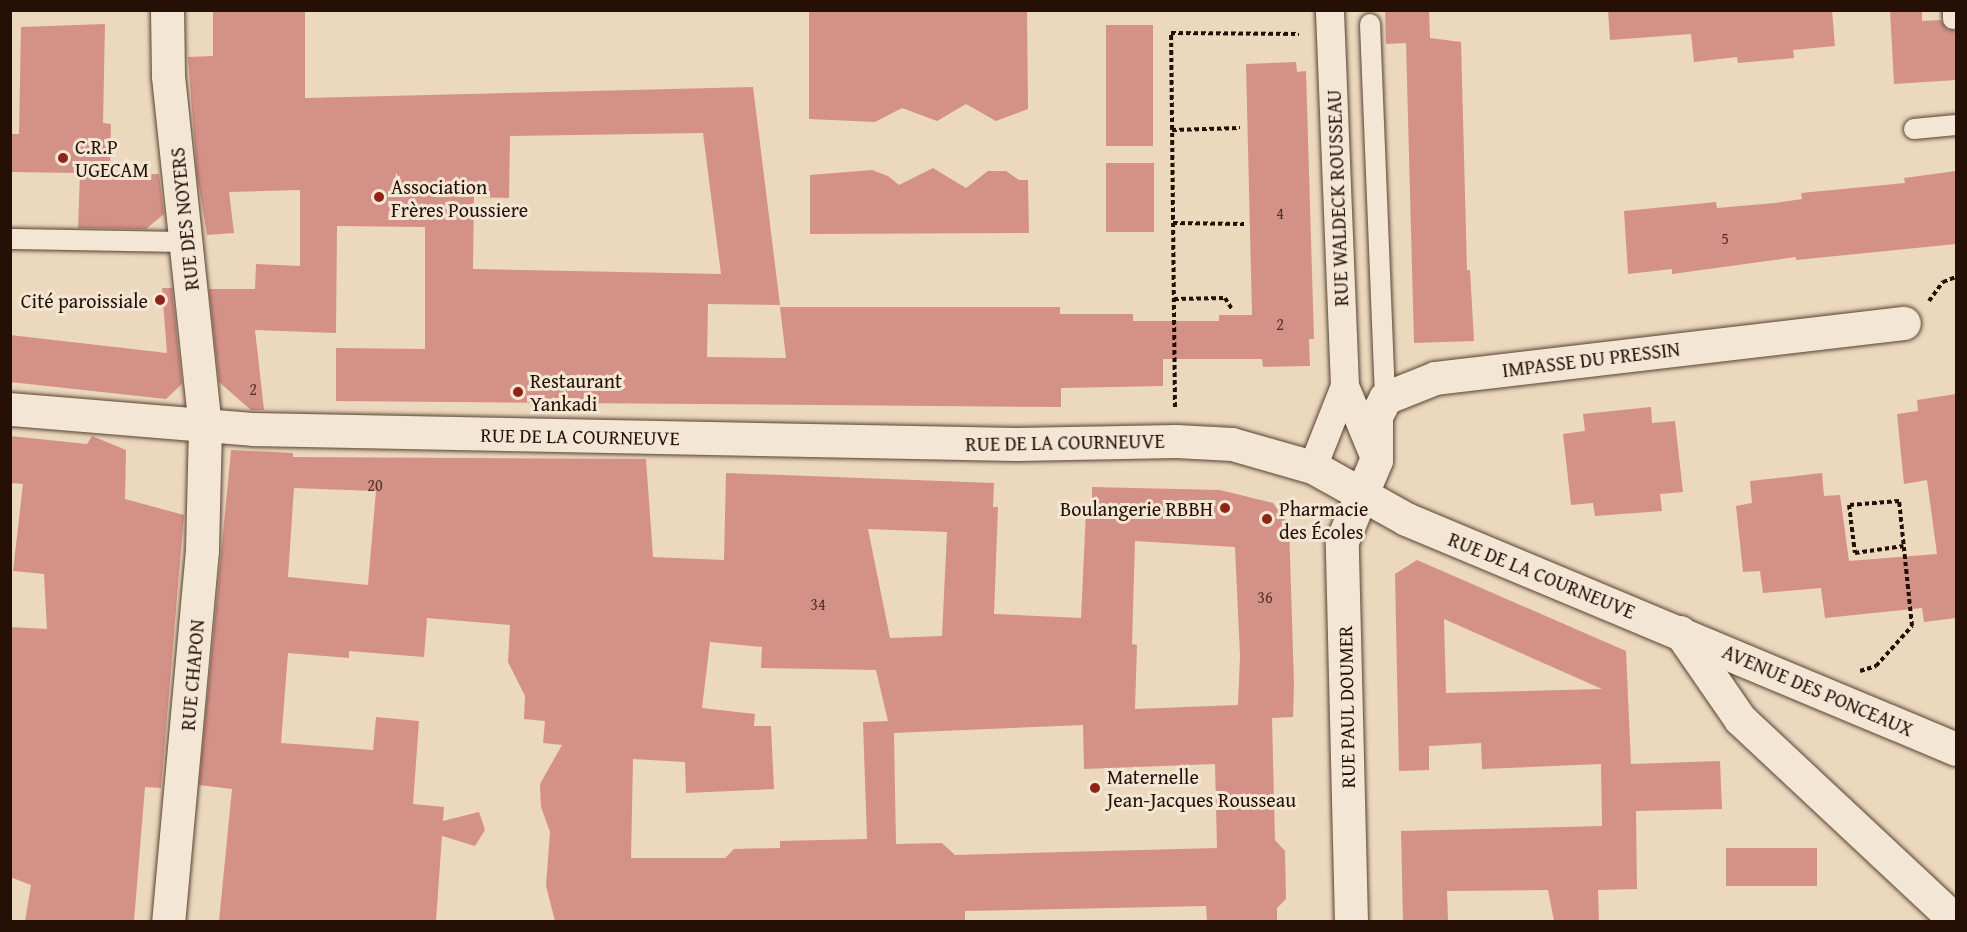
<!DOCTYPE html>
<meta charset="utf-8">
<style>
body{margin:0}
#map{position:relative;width:1967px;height:932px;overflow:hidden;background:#ecd8bd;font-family:"Gentium Book Plus",serif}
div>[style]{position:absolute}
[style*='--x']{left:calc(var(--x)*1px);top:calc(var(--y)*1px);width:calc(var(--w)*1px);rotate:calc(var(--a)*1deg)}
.building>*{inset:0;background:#d49188;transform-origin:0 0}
.path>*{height:4px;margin-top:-2px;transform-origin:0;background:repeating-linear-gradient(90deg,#261005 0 4.5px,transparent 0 7.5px)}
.roads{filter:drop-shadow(0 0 2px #584233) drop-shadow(0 0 2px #584233)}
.service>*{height:20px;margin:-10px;padding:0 10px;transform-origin:10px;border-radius:10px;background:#f3e6d4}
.pedestrian>*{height:28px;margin:-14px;padding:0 14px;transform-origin:14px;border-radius:14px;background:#f3e6d4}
.minor>*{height:33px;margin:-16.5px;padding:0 16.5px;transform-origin:16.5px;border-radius:16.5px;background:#f3e6d4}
.dots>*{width:16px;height:16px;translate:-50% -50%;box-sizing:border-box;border:3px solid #f3e6d4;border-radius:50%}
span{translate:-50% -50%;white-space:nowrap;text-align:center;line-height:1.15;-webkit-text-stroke:6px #f3e6d4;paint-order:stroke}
.number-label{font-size:16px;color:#523026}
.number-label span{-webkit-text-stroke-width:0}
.poi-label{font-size:20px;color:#261005}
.left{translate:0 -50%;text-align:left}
.right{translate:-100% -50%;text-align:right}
.street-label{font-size:20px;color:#261005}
.frame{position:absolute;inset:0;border:12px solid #261005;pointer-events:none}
</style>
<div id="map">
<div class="building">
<div style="clip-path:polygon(evenodd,213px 10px,305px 10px,305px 98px,753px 87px,780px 305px,708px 304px,707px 357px,786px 358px,780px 307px,1060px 307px,1060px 314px,1133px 314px,1133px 321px,1219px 321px,1219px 315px,1252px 315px,1246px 64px,1296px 62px,1297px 72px,1306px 71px,1314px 339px,1309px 339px,1310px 366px,1263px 367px,1262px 359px,1163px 359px,1163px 386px,1061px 388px,1061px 407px,336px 401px,336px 348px,425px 349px,425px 227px,337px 226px,336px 333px,255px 330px,264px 410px,251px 410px,219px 382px,209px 289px,255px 289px,256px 264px,300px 266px,300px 190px,229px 192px,234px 233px,207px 235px,197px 174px,188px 57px,213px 56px,213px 10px,703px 133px,721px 274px,473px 269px,474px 197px,509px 198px,510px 136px,703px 133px)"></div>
<div style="clip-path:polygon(809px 10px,1027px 10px,1028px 109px,996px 121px,966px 104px,937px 121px,902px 108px,875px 122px,809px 119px)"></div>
<div style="clip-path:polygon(1385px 10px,1429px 10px,1430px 38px,1461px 42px,1467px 270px,1470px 270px,1474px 341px,1414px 343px,1406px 43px,1386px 44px)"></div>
<div style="clip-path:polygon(1608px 10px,1832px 10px,1835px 46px,1793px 50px,1794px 58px,1738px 63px,1737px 57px,1694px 62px,1691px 34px,1610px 40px)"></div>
<div style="clip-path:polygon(1890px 10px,1922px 10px,1922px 21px,1941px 20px,1947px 29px,1956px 30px,1956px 80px,1894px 84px)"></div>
<div style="clip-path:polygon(105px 24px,103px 123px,111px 124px,110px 174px,159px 174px,164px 214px,146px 229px,78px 228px,80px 173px,10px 172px,10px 134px,19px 134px,21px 27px)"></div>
<div style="left:1106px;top:25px;width:47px;height:121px"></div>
<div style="left:1154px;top:163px;width:69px;height:48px;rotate:90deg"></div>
<div style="clip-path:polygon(933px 168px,966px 188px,988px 171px,1006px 171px,1019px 180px,1028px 180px,1029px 233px,810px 234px,810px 175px,872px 170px,888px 176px,899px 185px)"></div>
<div style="clip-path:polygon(1956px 171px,1956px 244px,1796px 260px,1796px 257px,1672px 274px,1672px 269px,1628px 274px,1624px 211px,1716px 202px,1717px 208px,1775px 203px,1802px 199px,1801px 193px,1905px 183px,1904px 178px)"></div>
<div style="clip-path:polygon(162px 288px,172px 288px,182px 384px,166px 399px,10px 382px,10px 335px,167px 353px)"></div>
<div style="clip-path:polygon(1956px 394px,1956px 618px,1924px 622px,1922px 608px,1825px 618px,1821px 588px,1763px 593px,1760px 571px,1743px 572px,1736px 506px,1752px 503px,1750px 481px,1822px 473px,1824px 496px,1840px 495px,1849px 561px,1937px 554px,1927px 480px,1904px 484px,1897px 414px,1918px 411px,1917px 400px)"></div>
<div style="clip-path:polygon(1651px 407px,1652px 423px,1675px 421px,1683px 492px,1660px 494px,1662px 511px,1595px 516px,1593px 503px,1571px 505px,1563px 434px,1585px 431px,1583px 414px)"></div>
<div style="clip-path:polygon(10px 436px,87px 444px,92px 436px,126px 450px,125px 499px,184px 515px,161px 788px,145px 787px,134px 921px,25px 921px,31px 885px,10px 877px,10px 627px,47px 629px,44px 574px,13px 571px,23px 484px,10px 483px)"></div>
<div style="clip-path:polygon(evenodd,231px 450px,293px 453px,293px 457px,646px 459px,653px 557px,724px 560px,726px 473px,994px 483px,993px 507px,998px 507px,994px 614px,1081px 618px,1086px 511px,1092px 511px,1092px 487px,1220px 490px,1273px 503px,1289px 525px,1294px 684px,1293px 717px,1272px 718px,1275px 840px,1285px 851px,1286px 899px,1277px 908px,1277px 921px,1207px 921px,1206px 906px,965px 911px,965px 921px,555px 921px,546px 886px,550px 832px,541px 807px,540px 784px,562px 745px,543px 743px,545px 721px,524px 719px,525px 696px,508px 662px,510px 625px,427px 618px,424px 657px,349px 651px,349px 658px,288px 653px,281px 743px,373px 750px,376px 717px,419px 721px,413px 804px,444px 807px,443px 821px,479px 812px,485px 830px,475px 846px,442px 836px,436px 921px,219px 921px,232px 789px,199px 785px,231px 450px,294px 488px,376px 491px,368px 585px,288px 577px,294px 488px,231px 450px,868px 529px,947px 532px,942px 636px,890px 638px,868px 529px,231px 450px,1135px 541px,1235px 547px,1240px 656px,1238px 705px,1135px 709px,1137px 645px,1132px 644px,1135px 541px,231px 450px,710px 642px,762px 647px,761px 668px,876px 670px,888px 721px,863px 722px,867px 839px,780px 841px,780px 848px,734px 849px,725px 858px,631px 858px,633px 759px,685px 762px,686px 793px,774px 789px,771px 726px,754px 726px,755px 714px,702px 708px,710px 642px,231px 450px,1083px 725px,1084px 769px,1215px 764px,1217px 848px,955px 855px,942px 843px,896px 844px,894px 733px,1083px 725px)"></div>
<div style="clip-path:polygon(evenodd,1417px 560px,1626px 651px,1631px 764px,1720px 761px,1722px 809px,1636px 811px,1637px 889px,1598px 890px,1599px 921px,1554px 921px,1548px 890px,1447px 891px,1448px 921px,1403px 921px,1401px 831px,1602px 826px,1601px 764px,1482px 769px,1481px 743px,1429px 746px,1429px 770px,1399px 771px,1395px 574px,1417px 560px,1444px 619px,1602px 689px,1446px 693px,1444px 619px)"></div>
<div style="left:1817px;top:848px;width:38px;height:91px;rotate:90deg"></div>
</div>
<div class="path">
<div style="--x:1172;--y:130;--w:68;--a:-1.7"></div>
<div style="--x:1173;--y:223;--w:71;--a:0.8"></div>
<div style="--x:1174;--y:299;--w:51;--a:-1.1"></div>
<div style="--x:1225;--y:298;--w:13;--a:58"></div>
<div style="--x:1929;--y:301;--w:24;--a:-54"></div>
<div style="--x:1943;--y:282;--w:14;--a:-21"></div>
<div style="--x:1175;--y:407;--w:374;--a:-90.6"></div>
<div style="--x:1171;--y:33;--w:128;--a:0.4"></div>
<div style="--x:1860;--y:671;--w:17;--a:-17"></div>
<div style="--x:1876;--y:666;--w:54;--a:-48"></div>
<div style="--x:1912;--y:626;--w:126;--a:-95.9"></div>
<div style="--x:1899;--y:501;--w:50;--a:175.4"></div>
<div style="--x:1849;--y:505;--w:48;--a:82.9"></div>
<div style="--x:1855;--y:553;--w:49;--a:-8.3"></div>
</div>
<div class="roads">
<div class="service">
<div style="--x:1953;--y:10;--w:9;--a:90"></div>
<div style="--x:1370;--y:24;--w:374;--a:87.7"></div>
<div style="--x:1914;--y:129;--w:42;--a:-5.4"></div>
<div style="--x:10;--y:239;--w:177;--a:1"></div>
</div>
<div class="pedestrian">
<div style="--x:1345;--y:386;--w:76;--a:67.5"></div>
<div style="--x:1313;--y:467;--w:87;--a:-68.4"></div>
<div style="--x:1345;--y:386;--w:376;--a:-92.3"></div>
</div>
<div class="minor">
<div style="--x:167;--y:10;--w:66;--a:89.1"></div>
<div style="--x:168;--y:76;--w:353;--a:84"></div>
<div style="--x:205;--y:427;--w:123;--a:91.4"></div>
<div style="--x:202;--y:550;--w:374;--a:95.2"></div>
<div style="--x:10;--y:409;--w:244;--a:4.7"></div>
<div style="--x:253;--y:429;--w:763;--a:1.13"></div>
<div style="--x:1016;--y:444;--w:160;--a:-1.1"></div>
<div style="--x:1176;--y:441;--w:56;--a:3.1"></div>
<div style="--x:1232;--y:444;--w:84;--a:15.9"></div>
<div style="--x:1313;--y:467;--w:107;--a:29.2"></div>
<div style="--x:1406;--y:519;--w:596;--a:22.69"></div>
<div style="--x:1680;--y:632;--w:106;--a:55.4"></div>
<div style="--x:1740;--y:719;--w:296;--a:43.1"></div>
<div style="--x:1351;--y:922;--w:381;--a:-91.4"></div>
<div style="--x:1342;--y:541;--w:88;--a:-67.2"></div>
<div style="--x:1376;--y:460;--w:44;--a:-90"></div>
<div style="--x:1376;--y:416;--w:20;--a:-63"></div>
<div style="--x:1385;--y:398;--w:54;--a:-21.8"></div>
<div style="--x:1435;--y:378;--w:472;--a:-6.7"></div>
</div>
</div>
<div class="dots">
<div style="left:63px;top:158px;background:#8f2418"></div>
<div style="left:379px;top:197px;background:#8f2418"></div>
<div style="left:160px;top:300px;background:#8f2418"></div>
<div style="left:518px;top:392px;background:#8f2418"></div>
<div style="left:1225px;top:508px;background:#8f2418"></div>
<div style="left:1267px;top:519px;background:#8f2418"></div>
<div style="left:1095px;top:788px;background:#8f2418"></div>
</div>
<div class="number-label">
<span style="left:1280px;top:213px">4</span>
<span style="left:1725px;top:238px">5</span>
<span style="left:1280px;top:324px">2</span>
<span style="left:253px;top:389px">2</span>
<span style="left:375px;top:485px">20</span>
<span style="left:1265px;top:597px">36</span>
<span style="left:818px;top:604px">34</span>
</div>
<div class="poi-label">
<span class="left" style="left:75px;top:158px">C.R.P<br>UGECAM</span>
<span class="left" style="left:391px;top:198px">Association<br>Frères Poussiere</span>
<span class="right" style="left:148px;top:300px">Cité paroissiale</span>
<span class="left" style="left:530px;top:392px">Restaurant<br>Yankadi</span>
<span class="right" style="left:1213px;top:508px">Boulangerie RBBH</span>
<span class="left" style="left:1279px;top:520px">Pharmacie<br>des Écoles</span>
<span class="left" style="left:1107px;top:788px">Maternelle<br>Jean-Jacques Rousseau</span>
</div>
<div class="street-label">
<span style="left:1337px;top:198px;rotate:-92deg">RUE WALDECK ROUSSEAU</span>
<span style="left:184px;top:219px;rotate:-96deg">RUE DES NOYERS</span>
<span style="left:1591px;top:359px;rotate:-7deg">IMPASSE DU PRESSIN</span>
<span style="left:580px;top:436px;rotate:1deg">RUE DE LA COURNEUVE</span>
<span style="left:1065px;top:442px;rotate:-1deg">RUE DE LA COURNEUVE</span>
<span style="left:1542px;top:575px;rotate:22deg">RUE DE LA COURNEUVE</span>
<span style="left:192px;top:675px;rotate:-85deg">RUE CHAPON</span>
<span style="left:1818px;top:690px;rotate:23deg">AVENUE DES PONCEAUX</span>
<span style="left:1346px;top:707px;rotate:-91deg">RUE PAUL DOUMER</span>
</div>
<div class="frame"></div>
</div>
